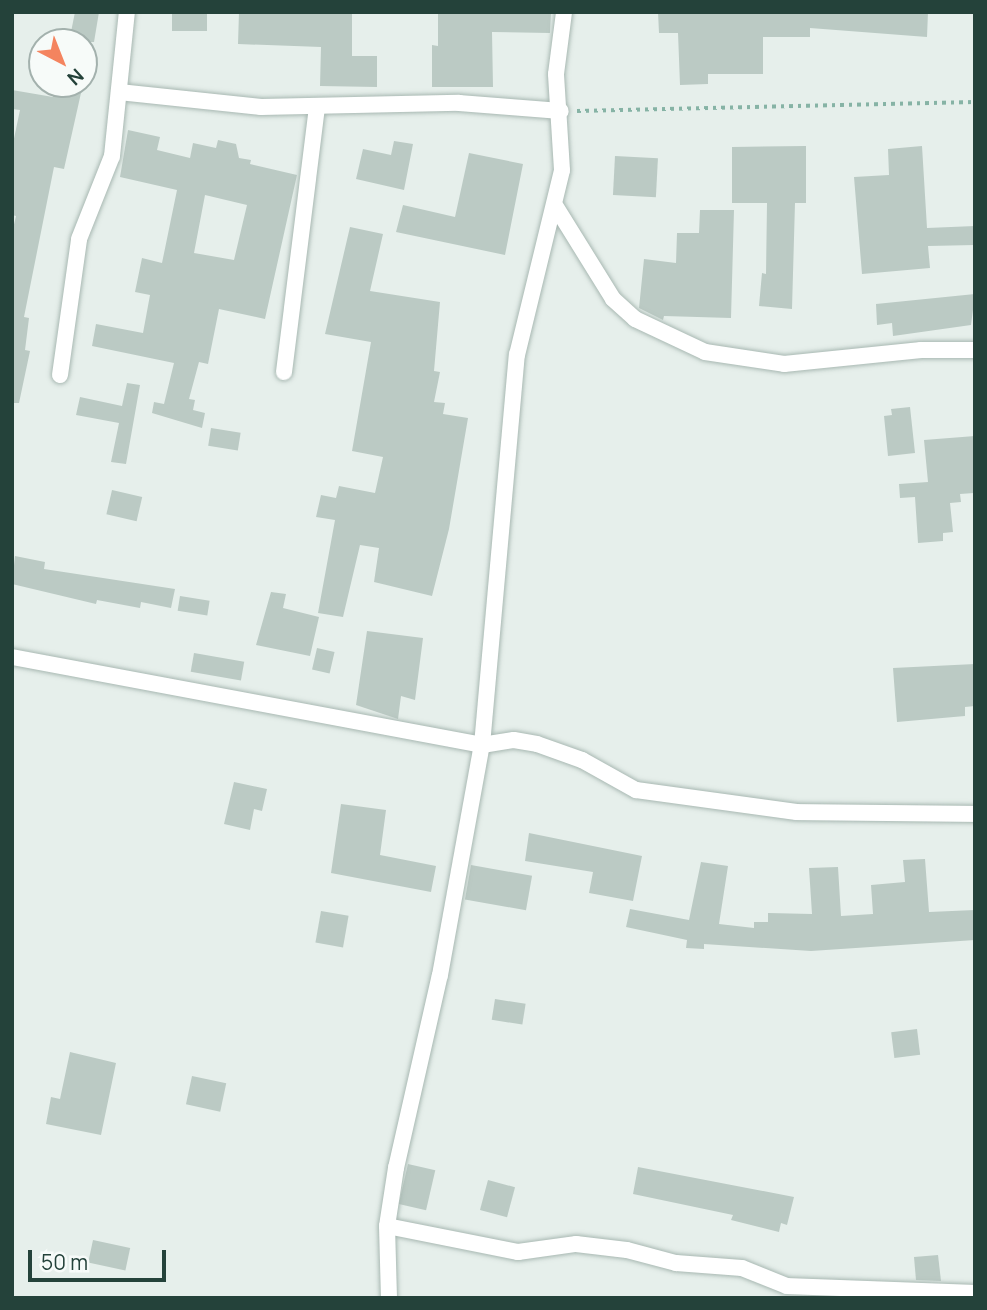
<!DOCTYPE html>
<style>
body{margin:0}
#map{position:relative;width:987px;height:1310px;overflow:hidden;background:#e6efeb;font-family:Manrope,sans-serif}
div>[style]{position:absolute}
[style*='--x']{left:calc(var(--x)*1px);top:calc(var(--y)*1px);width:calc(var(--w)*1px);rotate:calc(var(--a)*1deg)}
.building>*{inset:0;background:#bbcac4;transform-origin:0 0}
.path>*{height:3.5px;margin-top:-1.75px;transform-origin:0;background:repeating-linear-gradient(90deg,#86b3a5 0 3.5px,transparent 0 8.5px)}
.roads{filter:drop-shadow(0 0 2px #a8b8b2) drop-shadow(0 0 2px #a8b8b2)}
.street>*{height:16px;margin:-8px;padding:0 8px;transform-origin:8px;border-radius:8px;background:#fff}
span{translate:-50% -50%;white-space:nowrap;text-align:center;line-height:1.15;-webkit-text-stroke:5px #f7fbf9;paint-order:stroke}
.frame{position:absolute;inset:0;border:14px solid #24423a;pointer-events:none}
.north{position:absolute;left:28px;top:28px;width:70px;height:70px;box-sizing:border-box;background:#f7fbf9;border:2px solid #a3b1ad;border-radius:50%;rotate:138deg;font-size:19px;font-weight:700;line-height:28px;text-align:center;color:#24423a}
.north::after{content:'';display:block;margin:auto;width:24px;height:32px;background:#f4845f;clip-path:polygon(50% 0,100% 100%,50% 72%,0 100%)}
.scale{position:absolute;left:28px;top:1250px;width:138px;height:32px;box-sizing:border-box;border:4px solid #24423a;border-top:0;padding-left:9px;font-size:21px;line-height:24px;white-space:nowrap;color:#24423a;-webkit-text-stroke:5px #f7fbf9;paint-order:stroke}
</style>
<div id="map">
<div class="building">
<div style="clip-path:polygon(75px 12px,99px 12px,94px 42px,69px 42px)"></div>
<div style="left:172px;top:12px;width:35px;height:19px"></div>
<div style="clip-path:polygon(239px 12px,352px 12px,352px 56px,377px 56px,377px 87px,320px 86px,321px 47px,238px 44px)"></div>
<div style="clip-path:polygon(438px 12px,551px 12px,550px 33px,492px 32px,493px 87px,432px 87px,432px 45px,438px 46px)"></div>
<div style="clip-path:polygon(658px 12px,928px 12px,927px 37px,810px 28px,810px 37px,763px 37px,763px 74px,708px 74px,708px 84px,680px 85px,678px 33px,659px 33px)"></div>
<div style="clip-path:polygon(55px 84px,83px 84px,64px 169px,54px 167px,24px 317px,29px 318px,25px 350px,30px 351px,19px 403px,12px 403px,12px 233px,16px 216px,12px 215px,12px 148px,20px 110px,12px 109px,12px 90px,53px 97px)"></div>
<div style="clip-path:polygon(evenodd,128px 130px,160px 137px,157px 150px,190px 158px,193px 143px,216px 148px,218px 140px,236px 144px,239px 158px,251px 160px,250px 164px,297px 175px,265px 319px,219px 309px,208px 364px,199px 362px,189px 399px,195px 400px,193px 410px,205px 413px,202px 428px,152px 413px,154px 402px,164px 404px,174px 363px,92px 346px,96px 324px,143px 333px,150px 295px,135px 292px,142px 258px,162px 263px,177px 190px,120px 177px,128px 130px,205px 195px,247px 205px,234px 260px,194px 253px,205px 195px)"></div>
<div style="clip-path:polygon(394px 141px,413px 144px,404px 190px,356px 179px,363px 149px,391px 155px)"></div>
<div style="clip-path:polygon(806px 146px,806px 203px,795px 203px,792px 309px,759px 306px,762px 273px,766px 274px,767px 203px,732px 203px,732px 147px)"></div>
<div style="clip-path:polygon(922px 146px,927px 228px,975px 226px,975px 245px,928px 246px,930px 268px,862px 274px,854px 177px,889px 175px,888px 149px)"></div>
<div style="clip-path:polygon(469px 153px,523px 164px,505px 255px,396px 232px,403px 205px,455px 217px)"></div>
<div style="left:615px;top:156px;width:43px;height:39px;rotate:3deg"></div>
<div style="clip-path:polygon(700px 210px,734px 210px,731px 318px,664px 316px,663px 320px,639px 308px,644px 259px,676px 263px,677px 233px,699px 233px)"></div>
<div style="clip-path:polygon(350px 227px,383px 234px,370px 291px,440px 302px,434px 371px,440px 372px,434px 402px,445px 403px,443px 414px,468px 418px,449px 529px,432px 596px,374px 582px,379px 548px,360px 545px,343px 617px,318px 613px,335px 520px,316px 517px,321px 495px,336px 498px,339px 486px,375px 493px,383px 457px,352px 451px,371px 342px,325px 334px)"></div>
<div style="clip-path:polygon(975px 294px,971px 325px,893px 336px,892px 323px,877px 325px,876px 304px)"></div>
<div style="clip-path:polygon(127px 383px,140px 385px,126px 464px,111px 462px,119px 423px,76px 415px,80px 397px,122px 406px)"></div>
<div style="clip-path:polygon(910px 407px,915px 453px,888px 456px,884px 416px,892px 415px,891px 409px)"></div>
<div style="left:211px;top:428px;width:30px;height:18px;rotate:9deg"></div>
<div style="clip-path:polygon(975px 436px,974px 493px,960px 494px,961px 502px,950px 503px,953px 532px,943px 533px,943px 541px,918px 543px,915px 497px,900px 498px,899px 484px,928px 482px,924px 440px)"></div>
<div style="left:112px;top:490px;width:31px;height:25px;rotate:13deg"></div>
<div style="clip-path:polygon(15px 556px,45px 562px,44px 569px,175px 589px,171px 608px,141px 602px,140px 608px,97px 600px,96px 604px,12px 584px)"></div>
<div style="clip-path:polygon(271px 592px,286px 594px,283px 608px,319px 617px,310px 656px,256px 645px)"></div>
<div style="left:180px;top:596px;width:30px;height:15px;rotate:9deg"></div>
<div style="clip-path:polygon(367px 631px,423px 638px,415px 700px,401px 696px,398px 719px,356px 705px)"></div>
<div style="left:317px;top:648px;width:18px;height:22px;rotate:13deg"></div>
<div style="left:194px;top:653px;width:51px;height:19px;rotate:10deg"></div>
<div style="clip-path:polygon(975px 664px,975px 706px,965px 707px,965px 716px,897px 722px,893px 668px)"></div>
<div style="clip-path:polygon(234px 782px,267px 789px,262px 811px,254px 809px,250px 830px,224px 824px)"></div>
<div style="clip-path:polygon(341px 804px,386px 810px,380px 855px,436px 866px,431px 892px,331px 873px)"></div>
<div style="clip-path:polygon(529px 833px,642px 856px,633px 901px,589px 893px,593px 872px,525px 861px)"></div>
<div style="clip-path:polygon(925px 859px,929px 912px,975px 910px,975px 940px,811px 951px,704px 944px,704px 949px,686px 948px,687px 940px,626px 927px,630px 909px,689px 920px,701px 862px,728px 866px,719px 924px,754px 928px,754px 922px,768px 922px,768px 913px,812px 914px,809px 868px,838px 867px,841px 916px,873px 914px,871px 885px,905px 882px,903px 860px)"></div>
<div style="left:471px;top:865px;width:62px;height:35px;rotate:10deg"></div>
<div style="left:321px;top:911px;width:28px;height:32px;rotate:10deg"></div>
<div style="left:495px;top:999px;width:31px;height:21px;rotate:9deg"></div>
<div style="left:917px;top:1029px;width:26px;height:26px;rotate:83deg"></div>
<div style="clip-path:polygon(70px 1052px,116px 1063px,101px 1135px,46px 1124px,51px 1097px,60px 1099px)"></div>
<div style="left:192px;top:1076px;width:35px;height:29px;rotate:12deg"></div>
<div style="left:408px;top:1164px;width:28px;height:41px;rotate:13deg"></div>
<div style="clip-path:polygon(638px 1167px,794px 1197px,787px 1225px,781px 1223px,779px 1232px,731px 1220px,733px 1215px,633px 1194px)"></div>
<div style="left:488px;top:1180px;width:28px;height:31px;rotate:15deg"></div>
<div style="left:93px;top:1240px;width:38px;height:23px;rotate:12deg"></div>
<div style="clip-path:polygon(938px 1255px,941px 1281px,916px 1280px,914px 1257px)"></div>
</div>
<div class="path">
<div style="--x:577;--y:111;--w:398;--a:-1.3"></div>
</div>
<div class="roads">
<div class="street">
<div style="--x:119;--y:92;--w:143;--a:6"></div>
<div style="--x:261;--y:107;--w:198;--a:-1.2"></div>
<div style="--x:459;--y:103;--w:102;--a:4.5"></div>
<div style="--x:556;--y:207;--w:108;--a:58.2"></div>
<div style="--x:613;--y:299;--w:30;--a:42"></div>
<div style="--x:635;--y:319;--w:77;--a:25.2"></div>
<div style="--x:705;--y:352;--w:80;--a:8.6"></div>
<div style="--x:784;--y:364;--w:138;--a:-5.8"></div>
<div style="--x:921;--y:350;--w:54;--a:0"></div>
<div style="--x:284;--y:372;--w:266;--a:-82.9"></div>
<div style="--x:60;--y:375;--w:137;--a:-82"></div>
<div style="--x:79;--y:239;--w:89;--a:-68.3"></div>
<div style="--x:112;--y:156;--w:145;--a:-84.1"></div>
<div style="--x:12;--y:657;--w:478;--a:10.6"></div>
<div style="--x:482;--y:745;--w:32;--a:-9"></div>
<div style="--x:514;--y:740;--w:23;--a:10"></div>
<div style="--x:537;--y:744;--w:48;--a:19.6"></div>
<div style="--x:582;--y:760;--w:62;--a:29.1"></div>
<div style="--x:636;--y:790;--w:162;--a:7.8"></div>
<div style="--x:797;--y:812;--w:178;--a:0.6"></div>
<div style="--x:387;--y:1226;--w:134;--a:11.2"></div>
<div style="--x:518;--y:1252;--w:59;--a:-7.9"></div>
<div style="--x:576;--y:1244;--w:51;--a:6.7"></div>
<div style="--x:627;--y:1250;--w:51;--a:14.9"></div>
<div style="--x:676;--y:1263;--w:66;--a:4.3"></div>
<div style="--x:742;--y:1268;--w:48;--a:21.8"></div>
<div style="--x:787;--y:1286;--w:188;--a:2.1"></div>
<div style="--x:389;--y:1298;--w:72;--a:-91.6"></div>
<div style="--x:387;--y:1226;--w:59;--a:-81.2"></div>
<div style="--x:396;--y:1168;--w:198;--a:-77.2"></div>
<div style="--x:440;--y:975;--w:234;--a:-79.7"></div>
<div style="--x:482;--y:745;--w:392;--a:-84.9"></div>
<div style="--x:517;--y:355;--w:190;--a:-76.3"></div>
<div style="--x:562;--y:170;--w:96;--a:-93.6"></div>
<div style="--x:556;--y:74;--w:63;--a:-82.6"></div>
</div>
</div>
<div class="frame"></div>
<div class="north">N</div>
<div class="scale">50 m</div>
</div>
